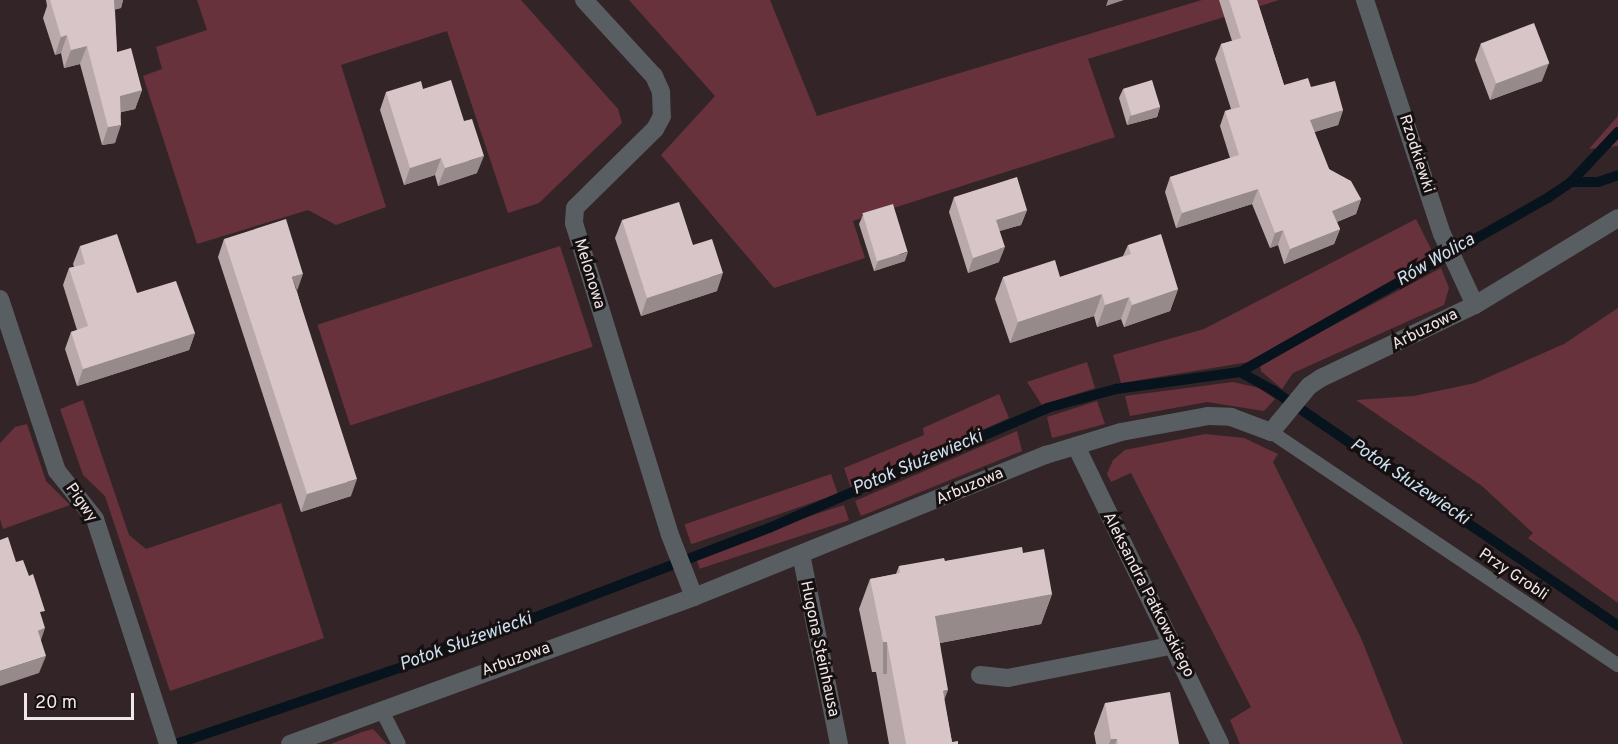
<!DOCTYPE html>
<meta charset="utf-8">
<style>
body{margin:0}
#map{position:relative;width:1618px;height:744px;overflow:hidden;background:#332527;font-family:Overpass,sans-serif}
div>[style]{position:absolute}
[style*='--x']{left:calc(var(--x)*1px);top:calc(var(--y)*1px);width:calc(var(--w)*1px);rotate:calc(var(--a)*1deg)}
.green>*{inset:0;background:#68323c;transform-origin:0 0}
.stream>*{height:10px;margin:-5px;padding:0 5px;transform-origin:5px;border-radius:5px;background:#07141d}
.lane>*{height:14px;margin:-7px;padding:0 7px;transform-origin:7px;border-radius:7px;background:#595e62}
.street>*{height:18px;margin:-9px;padding:0 9px;transform-origin:9px;border-radius:9px;background:#595e62}
.wall>*{inset:0;background:#b9a9ab}
.shaded-wall>*{inset:0;background:#968a8b;transform-origin:0 0}
.building>*{inset:0;background:#d7c5c7;transform-origin:0 0}
span{translate:-50% -50%;white-space:nowrap;text-align:center;line-height:1.15;-webkit-text-stroke:6px #161011;paint-order:stroke}
.street-label{font-size:16px;color:#f0e7e8}
.water-label{font-size:18px;color:#cce1f2;font-style:italic}
.scale{position:absolute;left:24px;top:693px;width:110px;height:27px;box-sizing:border-box;border:3px solid #f0e7e8;border-top:0;padding-left:8px;font-size:18px;line-height:21px;white-space:nowrap;color:#f0e7e8;-webkit-text-stroke:4px #161011;paint-order:stroke}
</style>
<div id="map">
<div class="green">
<div style="clip-path:polygon(197px 0,521px 0,618px 109px,622px 123px,539px 203px,508px 213px,447px 31px,341px 65px,386px 207px,336px 225px,308px 210px,197px 244px,143px 76px,162px 69px,156px 47px,207px 30px)"></div>
<div style="clip-path:polygon(629px 0,770px 0,817px 116px,1202px 0,1279px 0,1088px 59px,1115px 137px,853px 221px,865px 258px,774px 288px,661px 155px,715px 96px)"></div>
<div style="clip-path:polygon(1618px 114px,1618px 146px,1589px 149px,1617px 117px)"></div>
<div style="clip-path:polygon(1416px 219px,1437px 261px,1255px 361px,1121px 383px,1113px 355px,1204px 329px)"></div>
<div style="left:560px;top:246px;width:106px;height:255px;rotate:72deg"></div>
<div style="clip-path:polygon(1441px 268px,1449px 288px,1444px 305px,1293px 373px,1282px 389px,1261px 371px,1260px 364px)"></div>
<div style="clip-path:polygon(1618px 308px,1618px 603px,1528px 538px,1533px 533px,1482px 486px,1356px 400px,1414px 396px,1475px 383px,1564px 344px)"></div>
<div style="clip-path:polygon(1087px 362px,1095px 388px,1042px 405px,1027px 382px)"></div>
<div style="clip-path:polygon(1233px 382px,1259px 388px,1275px 399px,1264px 411px,1207px 402px,1130px 416px,1125px 396px)"></div>
<div style="clip-path:polygon(999px 394px,1009px 418px,851px 488px,844px 468px,924px 435px,923px 428px)"></div>
<div style="clip-path:polygon(83px 400px,129px 535px,146px 549px,281px 503px,324px 638px,170px 691px,105px 496px,83px 475px,60px 409px)"></div>
<div style="clip-path:polygon(1097px 401px,1105px 424px,1052px 438px,1047px 417px)"></div>
<div style="clip-path:polygon(27px 424px,46px 481px,70px 505px,3px 529px,0 519px,0 443px,15px 427px)"></div>
<div style="clip-path:polygon(1017px 431px,1022px 451px,861px 516px,855px 501px)"></div>
<div style="clip-path:polygon(1205px 434px,1244px 438px,1278px 454px,1273px 462px,1361px 638px,1403px 744px,1240px 744px,1230px 720px,1251px 707px,1131px 473px,1111px 482px,1107px 474px,1113px 460px,1125px 450px)"></div>
<div style="left:831px;top:474px;width:21px;height:155px;rotate:71deg"></div>
<div style="left:844px;top:505px;width:16px;height:157px;rotate:72deg"></div>
<div style="clip-path:polygon(373px 729px,387px 744px,331px 744px,362px 732px)"></div>
</div>
<div class="stream">
<div style="--x:1571;--y:182;--w:27;--a:0"></div>
<div style="--x:1598;--y:182;--w:21;--a:-19"></div>
<div style="--x:1240;--y:372;--w:355;--a:-29.5"></div>
<div style="--x:1549;--y:197;--w:27;--a:-34"></div>
<div style="--x:1571;--y:182;--w:69;--a:-46.8"></div>
<div style="--x:176;--y:744;--w:269;--a:-18.8"></div>
<div style="--x:431;--y:657;--w:362;--a:-20.9"></div>
<div style="--x:769;--y:528;--w:303;--a:-23.3"></div>
<div style="--x:1047;--y:408;--w:72;--a:-15.4"></div>
<div style="--x:1116;--y:389;--w:125;--a:-7.8"></div>
<div style="--x:1240;--y:372;--w:39;--a:29"></div>
<div style="--x:1274;--y:391;--w:417;--a:34.3"></div>
</div>
<div class="lane">
<div style="--x:1271;--y:432;--w:418;--a:33.9"></div>
<div style="--x:381;--y:709;--w:39;--a:63"></div>
</div>
<div class="street">
<div style="--x:584;--y:0;--w:103;--a:47.4"></div>
<div style="--x:654;--y:76;--w:17;--a:66"></div>
<div style="--x:661;--y:92;--w:24;--a:88"></div>
<div style="--x:662;--y:116;--w:15;--a:118"></div>
<div style="--x:655;--y:129;--w:112;--a:135.4"></div>
<div style="--x:575;--y:208;--w:15;--a:94"></div>
<div style="--x:574;--y:223;--w:326;--a:72.9"></div>
<div style="--x:670;--y:535;--w:66;--a:68.8"></div>
<div style="--x:1365;--y:0;--w:246;--a:71.8"></div>
<div style="--x:1442;--y:234;--w:78;--a:65.1"></div>
<div style="--x:0;--y:299;--w:181;--a:71.7"></div>
<div style="--x:57;--y:471;--w:61;--a:51.6"></div>
<div style="--x:95;--y:519;--w:237;--a:72"></div>
<div style="--x:1076;--y:446;--w:331;--a:64.2"></div>
<div style="--x:801;--y:554;--w:194;--a:78.7"></div>
<div style="--x:980;--y:675;--w:28;--a:6"></div>
<div style="--x:1008;--y:678;--w:170;--a:-11.2"></div>
<div style="--x:290;--y:744;--w:430;--a:-20"></div>
<div style="--x:694;--y:597;--w:380;--a:-22"></div>
<div style="--x:1046;--y:455;--w:78;--a:-17"></div>
<div style="--x:1121;--y:432;--w:88;--a:-10.4"></div>
<div style="--x:1208;--y:416;--w:23;--a:2"></div>
<div style="--x:1231;--y:417;--w:43;--a:20.6"></div>
<div style="--x:1271;--y:432;--w:60;--a:-50.4"></div>
<div style="--x:1309;--y:386;--w:14;--a:-34"></div>
<div style="--x:1321;--y:378;--w:170;--a:-25.4"></div>
<div style="--x:1475;--y:305;--w:167;--a:-31.3"></div>
</div>
<div class="wall">
<div style="clip-path:polygon(46px 0,123px 0,121px 8px,115px 9px,117px 52px,142px 90px,135px 109px,121px 112px,115px 143px,102px 145px,80px 64px,64px 68px,61px 53px,55px 55px,43px 18px,47px 6px)"></div>
<div style="clip-path:polygon(1219px 0,1257px 0,1284px 85px,1311px 87px,1343px 110px,1338px 125px,1314px 132px,1329px 169px,1361px 199px,1356px 214px,1337px 222px,1340px 229px,1334px 244px,1284px 264px,1278px 245px,1270px 248px,1252px 204px,1176px 228px,1165px 192px,1170px 177px,1230px 158px,1220px 126px,1225px 111px,1231px 109px,1215px 59px,1221px 44px,1232px 41px)"></div>
<div style="clip-path:polygon(1481px 43px,1542px 81px,1490px 100px,1475px 60px)"></div>
<div style="clip-path:polygon(423px 89px,477px 173px,438px 186px,435px 175px,404px 185px,380px 110px,386px 92px)"></div>
<div style="clip-path:polygon(1123px 89px,1160px 107px,1157px 117px,1127px 125px,1119px 98px)"></div>
<div style="clip-path:polygon(954px 197px,1027px 210px,1021px 225px,999px 231px,999px 262px,968px 273px,949px 212px)"></div>
<div style="clip-path:polygon(863px 215px,905px 261px,874px 271px,859px 224px)"></div>
<div style="clip-path:polygon(622px 220px,693px 245px,717px 291px,641px 316px,615px 238px)"></div>
<div style="clip-path:polygon(224px 239px,297px 291px,351px 496px,301px 512px,218px 257px)"></div>
<div style="clip-path:polygon(1128px 245px,1178px 289px,1170px 311px,1124px 327px,1121px 319px,1097px 327px,1094px 316px,1010px 343px,995px 299px,1003px 277px,1060px 277px,1123px 256px)"></div>
<div style="clip-path:polygon(80px 246px,137px 293px,195px 333px,189px 350px,77px 386px,65px 349px,71px 332px,77px 330px,63px 285px,69px 268px,74px 267px,73px 264px)"></div>
<div style="clip-path:polygon(1023px 553px,1052px 594px,1041px 624px,940px 643px,944px 700px,952px 742px,958px 744px,889px 744px,876px 672px,872px 672px,859px 609px,870px 579px,896px 574px,899px 566px)"></div>
<div style="clip-path:polygon(1105px 703px,1179px 744px,1096px 744px,1094px 733px)"></div>
</div>
<div class="shaded-wall">
<div style="clip-path:polygon(112px 0,123px 0,121px 8px,107px 12px)"></div>
<div style="clip-path:polygon(1108px 0,1124px 0,1106px 6px)"></div>
<div style="clip-path:polygon(67px 35px,61px 53px,55px 55px,61px 37px)"></div>
<div style="clip-path:polygon(87px 46px,80px 64px,64px 68px,71px 50px)"></div>
<div style="clip-path:polygon(1549px 63px,1542px 81px,1490px 100px,1496px 83px)"></div>
<div style="clip-path:polygon(142px 90px,135px 109px,113px 114px,120px 96px)"></div>
<div style="clip-path:polygon(1160px 107px,1157px 117px,1127px 125px,1130px 116px)"></div>
<div style="clip-path:polygon(1343px 110px,1338px 125px,1305px 135px,1310px 120px)"></div>
<div style="clip-path:polygon(121px 125px,115px 143px,102px 145px,108px 127px)"></div>
<div style="clip-path:polygon(484px 156px,477px 173px,438px 186px,445px 168px)"></div>
<div style="clip-path:polygon(441px 158px,435px 175px,404px 185px,410px 168px)"></div>
<div style="clip-path:polygon(1258px 189px,1252px 204px,1176px 228px,1182px 213px)"></div>
<div style="clip-path:polygon(1361px 199px,1356px 214px,1327px 226px,1332px 211px)"></div>
<div style="clip-path:polygon(1027px 210px,1021px 225px,990px 234px,996px 220px)"></div>
<div style="clip-path:polygon(1340px 229px,1334px 244px,1284px 264px,1290px 249px)"></div>
<div style="clip-path:polygon(1283px 230px,1278px 245px,1270px 248px,1275px 233px)"></div>
<div style="clip-path:polygon(1005px 247px,999px 262px,968px 273px,973px 258px)"></div>
<div style="clip-path:polygon(908px 252px,905px 261px,874px 271px,878px 261px)"></div>
<div style="clip-path:polygon(723px 273px,717px 291px,641px 316px,647px 298px)"></div>
<div style="clip-path:polygon(303px 274px,297px 291px,292px 277px)"></div>
<div style="clip-path:polygon(1178px 289px,1170px 311px,1124px 327px,1132px 305px)"></div>
<div style="clip-path:polygon(1102px 294px,1094px 316px,1010px 343px,1018px 322px)"></div>
<div style="clip-path:polygon(1129px 297px,1121px 319px,1097px 327px,1105px 305px)"></div>
<div style="clip-path:polygon(195px 333px,189px 350px,77px 386px,83px 369px)"></div>
<div style="clip-path:polygon(357px 479px,351px 496px,301px 512px,307px 494px)"></div>
<div style="clip-path:polygon(1052px 594px,1041px 624px,924px 646px,935px 616px)"></div>
<div style="clip-path:polygon(45px 628px,39px 646px,38px 631px)"></div>
<div style="left:883px;top:642px;width:4px;height:32px"></div>
<div style="clip-path:polygon(46px 656px,39px 673px,0 686px,0 671px)"></div>
<div style="clip-path:polygon(948px 690px,937px 719px,943px 691px)"></div>
<div style="clip-path:polygon(1111px 739px,1117px 739px,1115px 744px,1109px 744px)"></div>
</div>
<div class="building">
<div style="clip-path:polygon(50px 0,114px 0,117px 52px,131px 48px,142px 90px,120px 96px,121px 125px,108px 127px,87px 46px,71px 50px,67px 35px,61px 37px)"></div>
<div style="clip-path:polygon(1229px 0,1257px 0,1284px 85px,1308px 78px,1311px 87px,1335px 81px,1343px 110px,1310px 120px,1329px 169px,1351px 181px,1361px 199px,1332px 211px,1340px 229px,1290px 249px,1283px 230px,1275px 233px,1258px 189px,1182px 213px,1170px 177px,1239px 155px,1225px 111px,1240px 107px,1221px 44px,1241px 38px)"></div>
<div style="left:1534px;top:23px;width:43px;height:57px;rotate:69deg"></div>
<div style="clip-path:polygon(451px 80px,464px 121px,472px 119px,484px 156px,445px 168px,441px 158px,410px 168px,386px 92px,421px 81px,423px 89px)"></div>
<div style="left:1152px;top:80px;width:28px;height:30px;rotate:73deg"></div>
<div style="clip-path:polygon(1017px 177px,1027px 210px,996px 220px,1005px 247px,973px 258px,954px 197px)"></div>
<div style="clip-path:polygon(679px 202px,693px 245px,712px 239px,723px 273px,647px 298px,622px 220px)"></div>
<div style="left:893px;top:204px;width:50px;height:32px;rotate:73deg"></div>
<div style="clip-path:polygon(286px 219px,303px 274px,292px 277px,357px 479px,307px 494px,224px 239px)"></div>
<div style="clip-path:polygon(117px 234px,137px 293px,176px 281px,195px 333px,83px 369px,71px 332px,88px 326px,69px 268px,85px 264px,80px 246px)"></div>
<div style="clip-path:polygon(1161px 234px,1178px 289px,1132px 305px,1129px 297px,1105px 305px,1102px 294px,1018px 322px,1003px 277px,1055px 260px,1060px 277px,1131px 254px,1128px 245px)"></div>
<div style="clip-path:polygon(8px 537px,16px 562px,23px 560px,29px 576px,33px 574px,45px 611px,40px 612px,45px 628px,38px 631px,46px 656px,0 671px,0 540px)"></div>
<div style="clip-path:polygon(1022px 547px,1023px 553px,1044px 549px,1052px 594px,935px 616px,948px 690px,943px 691px,952px 742px,958px 741px,958px 744px,906px 744px,887px 642px,883px 642px,870px 579px,900px 573px,899px 566px,944px 558px,945px 561px)"></div>
<div style="clip-path:polygon(1170px 692px,1179px 744px,1118px 744px,1117px 739px,1111px 739px,1105px 703px)"></div>
</div>
<div class="street-label">
<span style="left:1416px;top:154px;rotate:72deg">Rzodkiewki</span>
<span style="left:589px;top:274px;rotate:73deg">Melonowa</span>
<span style="left:1425px;top:330px;rotate:-27deg">Arbuzowa</span>
<span style="left:970px;top:487px;rotate:-23deg">Arbuzowa</span>
<span style="left:81px;top:503px;rotate:55deg">Pigwy</span>
<span style="left:1513px;top:575px;rotate:34deg">Przy Grobli</span>
<span style="left:1148px;top:595px;rotate:63deg">Aleksandra Patkowskiego</span>
<span style="left:819px;top:649px;rotate:78deg">Hugona Steinhausa</span>
<span style="left:516px;top:660px;rotate:-20deg">Arbuzowa</span>
</div>
<div class="water-label">
<span style="left:1436px;top:261px;rotate:-30deg">Rów Wolica</span>
<span style="left:918px;top:464px;rotate:-23deg">Potok Służewiecki</span>
<span style="left:1409px;top:483px;rotate:34deg">Potok Służewiecki</span>
<span style="left:466px;top:643px;rotate:-20deg">Potok Służewiecki</span>
</div>
<div class="scale">20 m</div>
</div>
